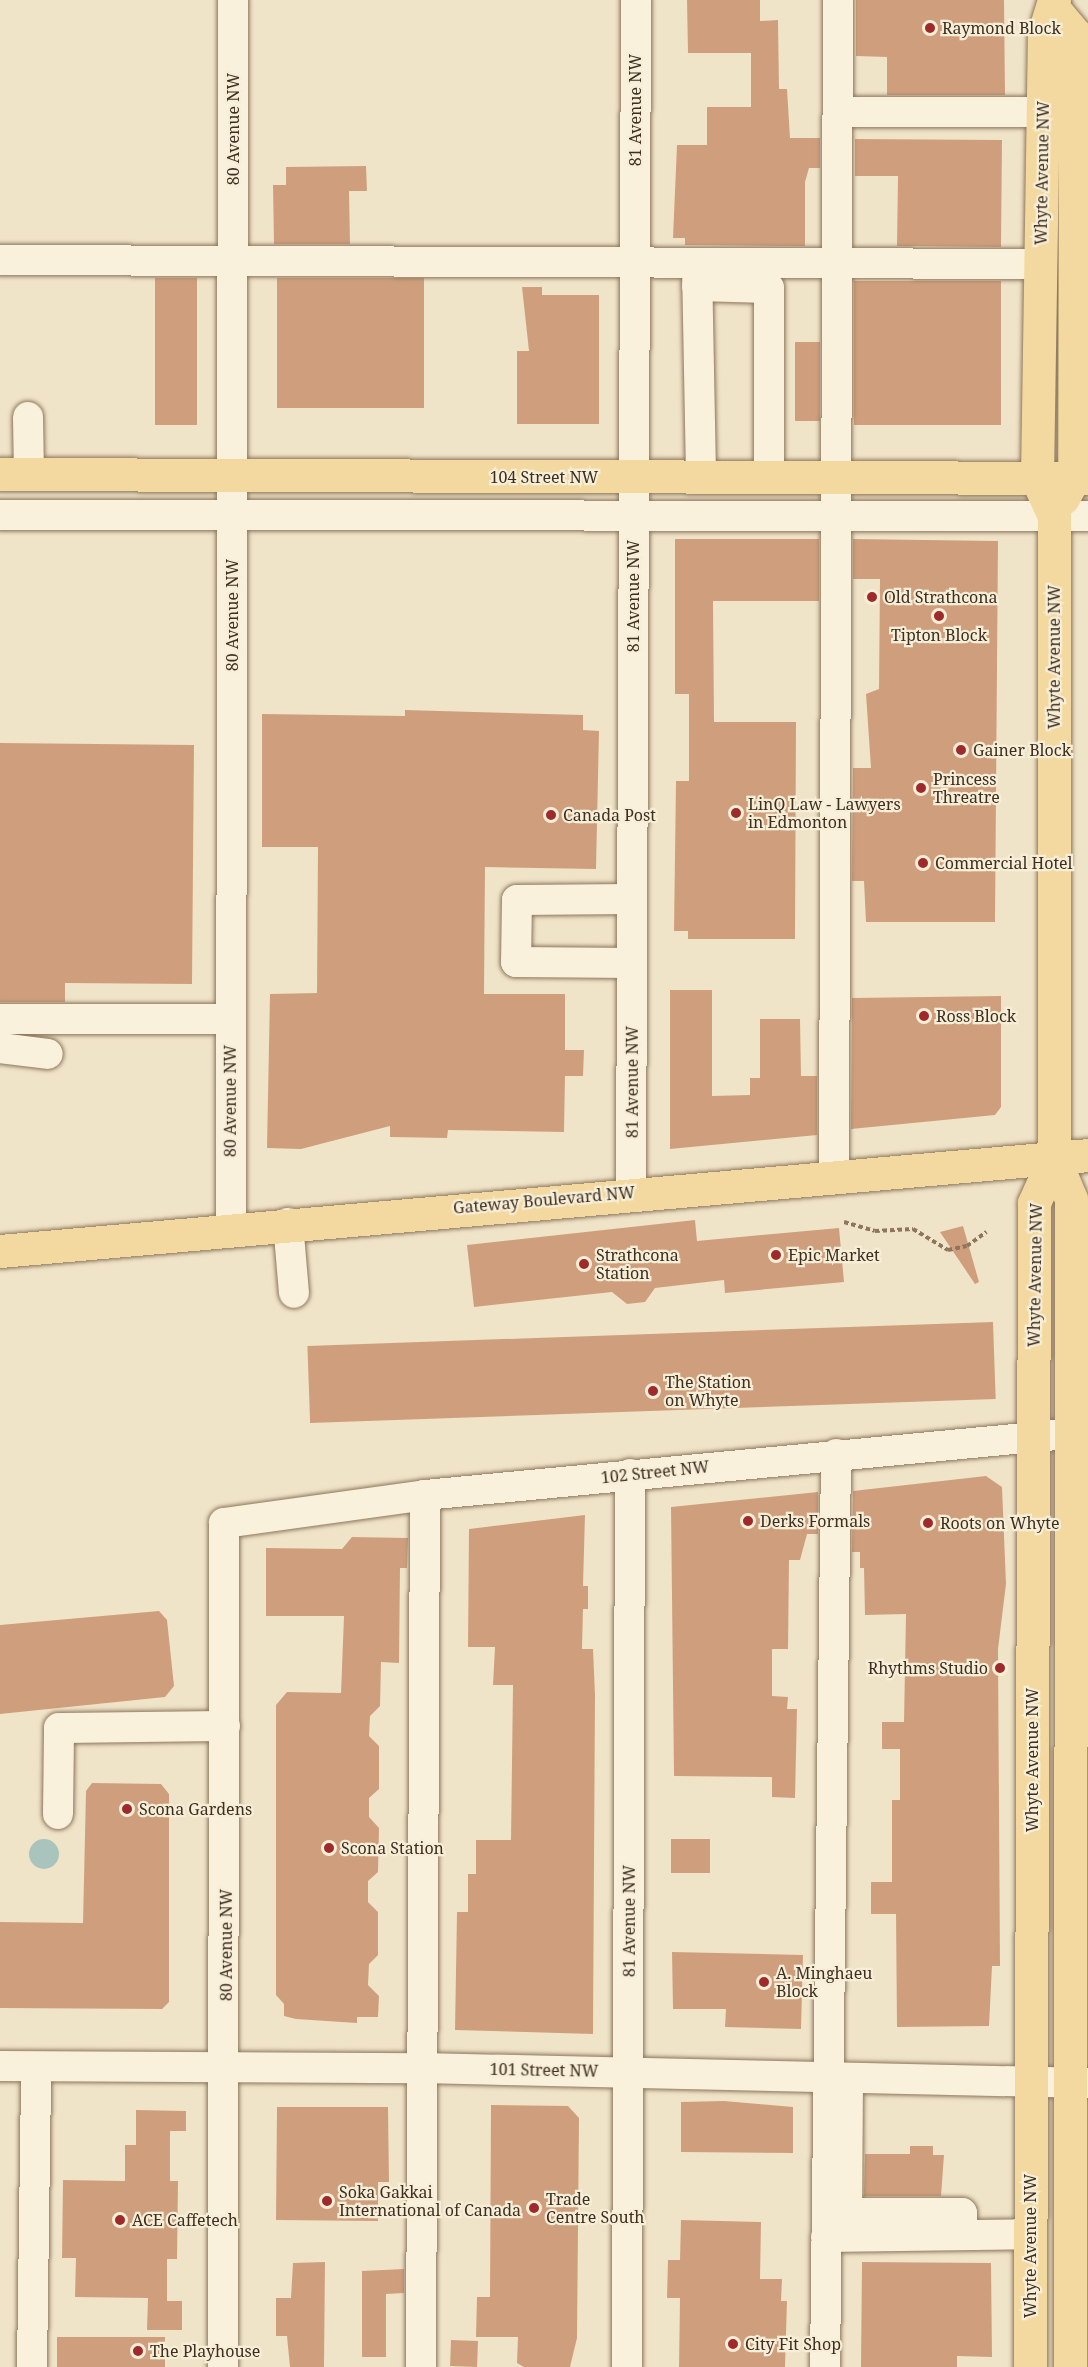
<!DOCTYPE html>
<style>
body{margin:0}
#map{position:relative;width:1088px;height:2367px;overflow:hidden;background:#f0e4c8;font-family:"Noto Serif",serif}
div>[style]{position:absolute}
[style*='--x']{left:calc(var(--x)*1px);top:calc(var(--y)*1px);width:calc(var(--w)*1px);rotate:calc(var(--a)*1deg)}
.water>*{inset:0;background:#a9c4bc}
.round{border-radius:50%}
.building>*{inset:0;background:#cf9f7d;transform-origin:0 0}
.path>*{height:4px;margin-top:-2px;transform-origin:0;background:repeating-linear-gradient(90deg,#8d765c 0 4.5px,transparent 0 7.5px)}
.roads{filter:drop-shadow(0 0 2px #8d765c) drop-shadow(0 0 2px #8d765c)}
.minor>*{height:30px;margin:-15px;padding:0 15px;transform-origin:15px;border-radius:15px;background:#faf1dc}
.major>*{height:33px;margin:-16.5px;padding:0 16.5px;transform-origin:16.5px;border-radius:16.5px;background:#f3d9a0}
.dots>*{width:16px;height:16px;translate:-50% -50%;box-sizing:border-box;border:3px solid #f7eed8;border-radius:50%}
span{translate:-50% -50%;white-space:nowrap;text-align:center;line-height:1.15;-webkit-text-stroke:4.5px #f7eed8;paint-order:stroke}
.poi-label{font-size:16px;color:#3d2e20}
.left{translate:0 -50%;text-align:left}
.right{translate:-100% -50%;text-align:right}
.street-label{font-size:16px;color:#3d2e20}
</style>
<div id="map">
<div class="water">
<div class="round" style="left:29px;top:1839px;width:30px;height:30px"></div>
</div>
<div class="building">
<div style="clip-path:polygon(687px 0,760px 0,760px 21px,778px 20px,779px 89px,787px 89px,790px 138px,820px 138px,820px 168px,809px 168px,805px 182px,805px 246px,685px 245px,685px 238px,673px 238px,677px 145px,707px 145px,707px 107px,751px 107px,751px 53px,688px 53px)"></div>
<div style="clip-path:polygon(856px 0,1004px 0,1005px 95px,887px 95px,887px 57px,856px 56px)"></div>
<div style="clip-path:polygon(855px 139px,1002px 140px,1001px 247px,897px 246px,898px 176px,855px 176px)"></div>
<div style="clip-path:polygon(366px 166px,367px 191px,349px 191px,350px 244px,274px 244px,273px 185px,286px 185px,286px 167px)"></div>
<div style="left:155px;top:278px;width:42px;height:147px"></div>
<div style="left:277px;top:278px;width:147px;height:130px"></div>
<div style="left:854px;top:281px;width:147px;height:144px"></div>
<div style="clip-path:polygon(522px 287px,542px 287px,542px 295px,599px 295px,599px 424px,517px 424px,517px 351px,529px 351px)"></div>
<div style="left:795px;top:342px;width:25px;height:79px"></div>
<div style="clip-path:polygon(675px 539px,819px 539px,819px 601px,713px 601px,714px 722px,796px 722px,795px 939px,688px 939px,688px 931px,674px 931px,676px 781px,689px 781px,689px 694px,675px 694px)"></div>
<div style="clip-path:polygon(853px 539px,998px 541px,995px 922px,866px 922px,864px 881px,852px 881px,853px 768px,871px 768px,866px 694px,879px 689px,880px 579px,853px 579px)"></div>
<div style="clip-path:polygon(405px 710px,583px 715px,583px 730px,599px 731px,596px 869px,485px 867px,484px 994px,565px 994px,565px 1050px,584px 1050px,583px 1076px,565px 1076px,564px 1132px,448px 1130px,447px 1138px,390px 1137px,390px 1126px,301px 1149px,267px 1148px,270px 994px,317px 993px,318px 847px,262px 847px,262px 714px,405px 716px)"></div>
<div style="clip-path:polygon(0 743px,194px 745px,192px 984px,65px 983px,65px 1002px,0 1002px)"></div>
<div style="clip-path:polygon(670px 990px,712px 990px,712px 1096px,750px 1095px,750px 1078px,760px 1078px,760px 1019px,800px 1019px,801px 1076px,817px 1076px,817px 1135px,670px 1149px)"></div>
<div style="clip-path:polygon(1001px 996px,1001px 1107px,995px 1115px,851px 1129px,852px 998px)"></div>
<div style="clip-path:polygon(695px 1220px,697px 1241px,839px 1228px,844px 1282px,725px 1293px,724px 1280px,655px 1288px,645px 1302px,627px 1304px,612px 1292px,474px 1307px,467px 1245px)"></div>
<div style="clip-path:polygon(963px 1226px,979px 1282px,975px 1284px,940px 1232px)"></div>
<div style="left:993px;top:1322px;width:77px;height:686px;rotate:88deg"></div>
<div style="clip-path:polygon(986px 1476px,1002px 1487px,1006px 1584px,998px 1649px,1000px 1966px,992px 1966px,989px 2026px,897px 2027px,896px 1914px,871px 1914px,871px 1882px,892px 1882px,892px 1800px,900px 1800px,900px 1749px,882px 1749px,882px 1722px,904px 1722px,906px 1614px,865px 1615px,864px 1568px,860px 1568px,860px 1552px,852px 1552px,853px 1491px)"></div>
<div style="clip-path:polygon(818px 1492px,818px 1534px,807px 1534px,800px 1560px,789px 1560px,788px 1649px,772px 1649px,772px 1696px,788px 1697px,787px 1709px,797px 1709px,795px 1798px,772px 1797px,772px 1777px,674px 1776px,671px 1507px)"></div>
<div style="clip-path:polygon(585px 1515px,583px 1586px,588px 1586px,588px 1609px,583px 1609px,582px 1649px,593px 1649px,595px 1695px,593px 2034px,455px 2030px,457px 1912px,468px 1912px,468px 1874px,476px 1874px,476px 1840px,511px 1840px,513px 1685px,493px 1685px,495px 1647px,468px 1647px,469px 1529px)"></div>
<div style="clip-path:polygon(352px 1537px,408px 1538px,407px 1568px,400px 1568px,399px 1663px,381px 1662px,380px 1706px,370px 1716px,369px 1736px,379px 1746px,379px 1789px,369px 1798px,369px 1817px,379px 1828px,378px 1872px,368px 1881px,368px 1902px,378px 1912px,378px 1955px,369px 1964px,368px 1985px,379px 1996px,378px 2017px,357px 2017px,357px 2023px,296px 2019px,284px 2016px,284px 2004px,276px 1995px,276px 1705px,287px 1692px,341px 1693px,344px 1616px,266px 1616px,266px 1548px,342px 1549px)"></div>
<div style="clip-path:polygon(159px 1611px,167px 1620px,174px 1686px,165px 1697px,0 1714px,0 1625px)"></div>
<div style="clip-path:polygon(92px 1783px,161px 1784px,169px 1794px,169px 2002px,162px 2009px,0 2008px,0 1922px,83px 1923px,86px 1791px)"></div>
<div style="left:671px;top:1839px;width:39px;height:34px"></div>
<div style="clip-path:polygon(672px 1952px,803px 1955px,801px 2029px,725px 2027px,726px 2009px,673px 2009px)"></div>
<div style="clip-path:polygon(724px 2101px,793px 2107px,793px 2153px,681px 2152px,681px 2102px)"></div>
<div style="clip-path:polygon(491px 2105px,568px 2106px,579px 2118px,577px 2338px,570px 2367px,524px 2367px,517px 2363px,518px 2337px,476px 2337px,477px 2297px,490px 2297px)"></div>
<div style="clip-path:polygon(277px 2107px,388px 2107px,389px 2182px,378px 2182px,378px 2221px,276px 2220px)"></div>
<div style="clip-path:polygon(136px 2110px,186px 2111px,186px 2131px,170px 2131px,170px 2181px,178px 2181px,177px 2259px,167px 2259px,167px 2301px,182px 2301px,182px 2330px,147px 2330px,148px 2298px,75px 2297px,76px 2258px,62px 2258px,63px 2180px,125px 2181px,125px 2145px,136px 2145px)"></div>
<div style="clip-path:polygon(910px 2146px,933px 2146px,933px 2155px,944px 2155px,941px 2196px,864px 2196px,865px 2154px,910px 2154px)"></div>
<div style="clip-path:polygon(681px 2220px,761px 2222px,760px 2279px,782px 2279px,781px 2301px,787px 2301px,785px 2367px,679px 2367px,680px 2298px,667px 2298px,668px 2260px,680px 2260px)"></div>
<div style="clip-path:polygon(325px 2262px,324px 2367px,290px 2367px,287px 2336px,276px 2336px,276px 2298px,291px 2298px,293px 2263px)"></div>
<div style="clip-path:polygon(862px 2262px,991px 2263px,992px 2357px,957px 2356px,957px 2367px,861px 2367px)"></div>
<div style="clip-path:polygon(404px 2269px,404px 2293px,386px 2294px,386px 2357px,362px 2357px,362px 2271px)"></div>
<div style="left:57px;top:2337px;width:108px;height:30px"></div>
<div style="left:451px;top:2340px;width:27px;height:26px;rotate:2deg"></div>
</div>
<div class="path">
<div style="--x:844;--y:1222;--w:32;--a:16"></div>
<div style="--x:875;--y:1231;--w:38;--a:-3"></div>
<div style="--x:913;--y:1229;--w:41;--a:31"></div>
<div style="--x:948;--y:1250;--w:19;--a:-12"></div>
<div style="--x:967;--y:1246;--w:24;--a:-36"></div>
</div>
<div class="roads">
<div class="minor">
<div style="--x:838;--y:112;--w:204;--a:0"></div>
<div style="--x:0;--y:260;--w:1040;--a:0.22"></div>
<div style="--x:697;--y:266;--w:212;--a:88.9"></div>
<div style="--x:697;--y:286;--w:72;--a:1.6"></div>
<div style="--x:769;--y:288;--w:190;--a:90"></div>
<div style="--x:28;--y:417;--w:57;--a:89"></div>
<div style="--x:0;--y:515;--w:1088;--a:0.05"></div>
<div style="--x:632;--y:899;--w:115;--a:179.5"></div>
<div style="--x:517;--y:900;--w:62;--a:90.9"></div>
<div style="--x:516;--y:962;--w:116;--a:0.5"></div>
<div style="--x:0;--y:1019;--w:230;--a:0"></div>
<div style="--x:0;--y:1048;--w:48;--a:7.1"></div>
<div style="--x:834;--y:1177;--w:1177;--a:-89.81"></div>
<div style="--x:631;--y:1192;--w:1192;--a:-89.76"></div>
<div style="--x:288;--y:1223;--w:70;--a:85.1"></div>
<div style="--x:231;--y:1230;--w:1230;--a:-89.91"></div>
<div style="--x:58;--y:1814;--w:86;--a:-89.3"></div>
<div style="--x:59;--y:1728;--w:166;--a:-0.7"></div>
<div style="--x:0;--y:2066;--w:422;--a:0.3"></div>
<div style="--x:422;--y:2068;--w:666;--a:1.29"></div>
<div style="--x:848;--y:2078;--w:135;--a:90.4"></div>
<div style="--x:847;--y:2213;--w:115;--a:0"></div>
<div style="--x:962;--y:2213;--w:22;--a:90"></div>
<div style="--x:826;--y:2237;--w:204;--a:-0.8"></div>
<div style="--x:32;--y:2367;--w:300;--a:-89.2"></div>
<div style="--x:223;--y:2367;--w:844;--a:-89.93"></div>
<div style="--x:224;--y:1523;--w:203;--a:-7.9"></div>
<div style="--x:425;--y:1495;--w:666;--a:-5.43"></div>
<div style="--x:421;--y:2367;--w:872;--a:-89.74"></div>
<div style="--x:627;--y:2367;--w:893;--a:-89.81"></div>
<div style="--x:825;--y:2367;--w:913;--a:-89.31"></div>
</div>
<div class="major">
<div style="--x:1054;--y:0;--w:34;--a:107"></div>
<div style="--x:1044;--y:32;--w:447;--a:90.9"></div>
<div style="--x:1037;--y:479;--w:41;--a:65.3"></div>
<div style="--x:1054;--y:516;--w:642;--a:90"></div>
<div style="--x:1054;--y:1158;--w:44;--a:67.5"></div>
<div style="--x:1071;--y:1199;--w:1168;--a:90.05"></div>
<div style="--x:1054;--y:9;--w:33;--a:50"></div>
<div style="--x:1075;--y:34;--w:444;--a:90.1"></div>
<div style="--x:1074;--y:478;--w:23;--a:119"></div>
<div style="--x:0;--y:474;--w:1088;--a:0.21"></div>
<div style="--x:0;--y:1251;--w:1092;--a:-5.04"></div>
<div style="--x:1030;--y:2367;--w:1164;--a:-89.8"></div>
<div style="--x:1034;--y:1203;--w:49;--a:-66"></div>
</div>
</div>
<div class="dots">
<div style="left:930px;top:28px;background:#9e2a2b"></div>
<div style="left:872px;top:597px;background:#9e2a2b"></div>
<div style="left:939px;top:616px;background:#9e2a2b"></div>
<div style="left:961px;top:750px;background:#9e2a2b"></div>
<div style="left:921px;top:788px;background:#9e2a2b"></div>
<div style="left:736px;top:813px;background:#9e2a2b"></div>
<div style="left:551px;top:815px;background:#9e2a2b"></div>
<div style="left:923px;top:863px;background:#9e2a2b"></div>
<div style="left:924px;top:1016px;background:#9e2a2b"></div>
<div style="left:776px;top:1255px;background:#9e2a2b"></div>
<div style="left:584px;top:1264px;background:#9e2a2b"></div>
<div style="left:653px;top:1391px;background:#9e2a2b"></div>
<div style="left:748px;top:1521px;background:#9e2a2b"></div>
<div style="left:928px;top:1523px;background:#9e2a2b"></div>
<div style="left:1000px;top:1668px;background:#9e2a2b"></div>
<div style="left:127px;top:1809px;background:#9e2a2b"></div>
<div style="left:329px;top:1848px;background:#9e2a2b"></div>
<div style="left:764px;top:1982px;background:#9e2a2b"></div>
<div style="left:327px;top:2201px;background:#9e2a2b"></div>
<div style="left:534px;top:2208px;background:#9e2a2b"></div>
<div style="left:120px;top:2220px;background:#9e2a2b"></div>
<div style="left:733px;top:2344px;background:#9e2a2b"></div>
<div style="left:138px;top:2351px;background:#9e2a2b"></div>
</div>
<div class="poi-label">
<span class="left" style="left:942px;top:28px">Raymond Block</span>
<span class="left" style="left:884px;top:597px">Old Strathcona</span>
<span style="left:939px;top:635px">Tipton Block</span>
<span class="left" style="left:973px;top:750px">Gainer Block</span>
<span class="left" style="left:933px;top:788px">Princess<br>Threatre</span>
<span class="left" style="left:748px;top:813px">LinQ Law - Lawyers<br>in Edmonton</span>
<span class="left" style="left:563px;top:815px">Canada Post</span>
<span class="left" style="left:935px;top:863px">Commercial Hotel</span>
<span class="left" style="left:936px;top:1016px">Ross Block</span>
<span class="left" style="left:596px;top:1264px">Strathcona<br>Station</span>
<span class="left" style="left:788px;top:1255px">Epic Market</span>
<span class="left" style="left:665px;top:1391px">The Station<br>on Whyte</span>
<span class="left" style="left:760px;top:1521px">Derks Formals</span>
<span class="left" style="left:940px;top:1523px">Roots on Whyte</span>
<span class="right" style="left:988px;top:1668px">Rhythms Studio</span>
<span class="left" style="left:139px;top:1809px">Scona Gardens</span>
<span class="left" style="left:341px;top:1848px">Scona Station</span>
<span class="left" style="left:776px;top:1982px">A. Minghaeu<br>Block</span>
<span class="left" style="left:339px;top:2201px">Soka Gakkai<br>International of Canada</span>
<span class="left" style="left:546px;top:2208px">Trade<br>Centre South</span>
<span class="left" style="left:132px;top:2220px">ACE Caffetech</span>
<span class="left" style="left:745px;top:2344px">City Fit Shop</span>
<span class="left" style="left:150px;top:2351px">The Playhouse</span>
</div>
<div class="street-label">
<span style="left:635px;top:110px;rotate:-90deg">81 Avenue NW</span>
<span style="left:233px;top:129px;rotate:-90deg">80 Avenue NW</span>
<span style="left:1042px;top:173px;rotate:-89deg">Whyte Avenue NW</span>
<span style="left:544px;top:477px">104 Street NW</span>
<span style="left:633px;top:596px;rotate:-90deg">81 Avenue NW</span>
<span style="left:232px;top:615px;rotate:-90deg">80 Avenue NW</span>
<span style="left:1054px;top:657px;rotate:-90deg">Whyte Avenue NW</span>
<span style="left:632px;top:1082px;rotate:-90deg">81 Avenue NW</span>
<span style="left:230px;top:1101px;rotate:-90deg">80 Avenue NW</span>
<span style="left:544px;top:1200px;rotate:-5deg">Gateway Boulevard NW</span>
<span style="left:1035px;top:1275px;rotate:-89deg">Whyte Avenue NW</span>
<span style="left:655px;top:1472px;rotate:-6deg">102 Street NW</span>
<span style="left:1032px;top:1760px;rotate:-90deg">Whyte Avenue NW</span>
<span style="left:629px;top:1921px;rotate:-90deg">81 Avenue NW</span>
<span style="left:226px;top:1945px;rotate:-90deg">80 Avenue NW</span>
<span style="left:544px;top:2070px;rotate:1deg">101 Street NW</span>
<span style="left:1030px;top:2246px;rotate:-90deg">Whyte Avenue NW</span>
</div>
</div>
